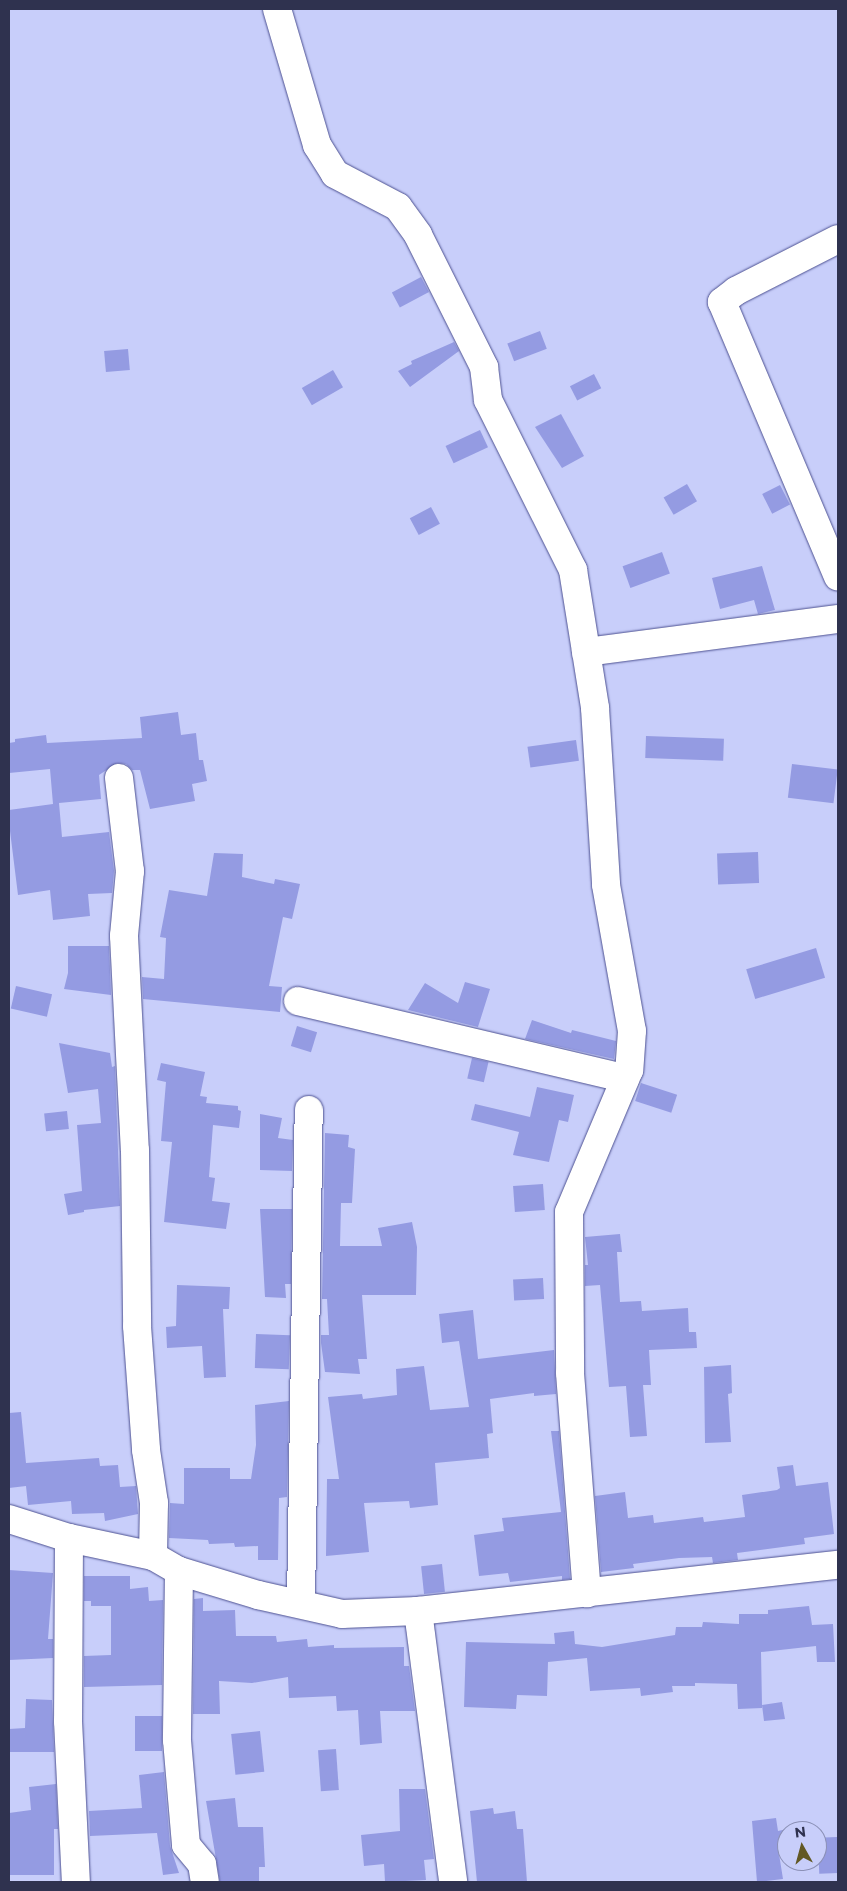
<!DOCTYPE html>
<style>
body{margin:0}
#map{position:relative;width:847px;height:1891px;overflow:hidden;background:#c8cefa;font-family:Montserrat,sans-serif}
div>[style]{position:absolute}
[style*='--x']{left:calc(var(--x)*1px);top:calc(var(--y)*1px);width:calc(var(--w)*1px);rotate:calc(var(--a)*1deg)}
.building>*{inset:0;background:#949be2;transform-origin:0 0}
.roads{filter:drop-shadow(0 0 1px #4d5191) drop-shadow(0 0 1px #4d5191)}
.minor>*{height:28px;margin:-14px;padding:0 14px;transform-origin:14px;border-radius:14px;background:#fff}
span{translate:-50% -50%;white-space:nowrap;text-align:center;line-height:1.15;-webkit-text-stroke:4px #c8cefa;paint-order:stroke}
.frame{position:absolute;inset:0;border:10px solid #2f324f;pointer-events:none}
.north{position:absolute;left:777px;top:1821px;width:50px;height:50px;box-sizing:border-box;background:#c8cefa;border:1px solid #8b90b6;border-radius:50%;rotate:353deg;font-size:14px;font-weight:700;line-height:20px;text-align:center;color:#2f324f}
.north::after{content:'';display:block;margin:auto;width:18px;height:22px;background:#625825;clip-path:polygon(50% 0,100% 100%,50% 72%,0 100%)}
</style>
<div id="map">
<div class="building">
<div style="left:421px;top:277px;width:17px;height:33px;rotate:62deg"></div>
<div style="left:540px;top:331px;width:19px;height:35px;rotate:69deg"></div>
<div style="clip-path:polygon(454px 342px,459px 351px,410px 387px,398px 371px,412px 364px,411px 361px)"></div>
<div style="left:128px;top:349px;width:21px;height:24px;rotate:85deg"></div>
<div style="left:333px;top:370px;width:20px;height:36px;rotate:60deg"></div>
<div style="left:594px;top:374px;width:16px;height:27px;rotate:63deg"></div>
<div style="clip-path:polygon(561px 414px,584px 456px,562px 468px,535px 427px)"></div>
<div style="left:480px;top:430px;width:19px;height:38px;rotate:65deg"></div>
<div style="left:687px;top:484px;width:20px;height:27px;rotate:60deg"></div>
<div style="left:780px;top:485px;width:22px;height:20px;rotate:63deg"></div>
<div style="left:431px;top:507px;width:19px;height:24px;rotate:62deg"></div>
<div style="left:662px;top:552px;width:23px;height:42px;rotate:70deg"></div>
<div style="clip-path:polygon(762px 566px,775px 610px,758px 614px,754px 600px,720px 609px,712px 578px)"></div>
<div style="clip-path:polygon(178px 712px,181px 735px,196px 733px,199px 760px,203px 760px,207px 781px,192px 784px,195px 801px,150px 809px,140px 770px,132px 770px,126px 764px,117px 763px,99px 775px,101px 799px,59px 803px,62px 837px,109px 832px,114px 871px,112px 893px,88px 894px,90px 916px,53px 920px,50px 890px,18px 895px,9px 823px,9px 810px,53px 804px,50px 769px,9px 773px,9px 743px,15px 742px,15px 739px,46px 735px,47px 743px,142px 738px,140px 717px)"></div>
<div style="left:646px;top:736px;width:78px;height:22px;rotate:2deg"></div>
<div style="left:576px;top:740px;width:21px;height:49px;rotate:82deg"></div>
<div style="left:792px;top:764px;width:46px;height:34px;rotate:7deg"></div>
<div style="left:758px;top:852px;width:31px;height:41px;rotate:88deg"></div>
<div style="clip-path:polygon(214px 853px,243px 854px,242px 877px,274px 884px,275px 879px,300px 884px,292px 919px,283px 917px,269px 986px,282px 987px,280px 1012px,143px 999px,142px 977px,164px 979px,166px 938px,160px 937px,169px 890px,207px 896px)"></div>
<div style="clip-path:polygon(68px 946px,109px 946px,111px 995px,64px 989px,68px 973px)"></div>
<div style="left:816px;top:948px;width:31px;height:73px;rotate:73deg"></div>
<div style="clip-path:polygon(465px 982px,490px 989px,478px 1027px,408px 1010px,425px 983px,458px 1003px)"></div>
<div style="left:16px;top:986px;width:37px;height:23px;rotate:13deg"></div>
<div style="clip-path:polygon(532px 1020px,571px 1033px,572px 1030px,616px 1041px,614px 1059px,525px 1039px)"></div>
<div style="left:297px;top:1026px;width:21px;height:21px;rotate:17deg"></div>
<div style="clip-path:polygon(59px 1043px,110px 1053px,112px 1067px,115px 1066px,120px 1206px,84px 1210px,84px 1212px,68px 1215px,64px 1194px,82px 1191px,77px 1125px,101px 1123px,98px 1089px,68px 1093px)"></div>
<div style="left:472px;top:1058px;width:17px;height:21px;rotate:13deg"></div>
<div style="clip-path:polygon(161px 1063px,205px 1072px,200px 1096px,207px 1097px,206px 1103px,238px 1106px,238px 1110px,241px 1111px,239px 1128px,213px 1125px,209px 1177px,215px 1178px,212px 1201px,230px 1203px,226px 1229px,164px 1222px,172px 1142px,161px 1141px,166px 1082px,157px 1080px)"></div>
<div style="left:641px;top:1083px;width:38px;height:19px;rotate:18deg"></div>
<div style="clip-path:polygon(537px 1087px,574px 1095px,568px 1122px,559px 1120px,549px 1162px,513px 1155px,519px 1132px,471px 1120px,475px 1104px,530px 1117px)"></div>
<div style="left:67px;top:1111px;width:18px;height:23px;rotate:84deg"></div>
<div style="clip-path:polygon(260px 1114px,282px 1118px,278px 1138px,293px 1140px,292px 1171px,260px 1170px)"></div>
<div style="clip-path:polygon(325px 1133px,349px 1135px,348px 1147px,355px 1149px,352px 1203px,341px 1203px,340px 1246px,382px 1246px,378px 1228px,412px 1222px,417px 1247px,416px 1295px,362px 1295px,367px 1359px,358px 1359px,360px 1374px,325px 1372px,321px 1343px,321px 1335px,329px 1335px,327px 1299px,322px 1299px)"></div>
<div style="left:543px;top:1184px;width:26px;height:30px;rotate:86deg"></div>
<div style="clip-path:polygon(260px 1209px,292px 1209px,291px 1284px,285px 1284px,286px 1298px,265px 1297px)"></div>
<div style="clip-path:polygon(620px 1234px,622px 1252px,617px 1252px,620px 1302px,641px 1301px,642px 1311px,688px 1308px,689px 1332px,696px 1332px,697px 1348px,649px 1350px,651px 1385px,643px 1385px,647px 1436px,630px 1437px,626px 1386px,609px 1387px,600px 1285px,585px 1286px,585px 1265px,588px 1265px,585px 1237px)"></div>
<div style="left:543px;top:1278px;width:21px;height:30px;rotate:87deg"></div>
<div style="clip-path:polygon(177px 1285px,230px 1287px,229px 1309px,223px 1309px,226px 1377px,204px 1378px,202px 1346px,167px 1348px,166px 1327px,176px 1326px)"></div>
<div style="clip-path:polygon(473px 1310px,478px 1359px,554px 1350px,556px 1394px,534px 1396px,534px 1393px,490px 1399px,493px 1433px,487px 1434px,489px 1458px,435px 1463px,438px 1505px,410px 1508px,409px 1501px,364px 1503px,369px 1552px,326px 1556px,327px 1479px,339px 1479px,328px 1397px,362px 1394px,363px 1399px,397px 1395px,396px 1369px,424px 1366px,430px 1410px,469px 1407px,459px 1341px,442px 1343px,439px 1314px)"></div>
<div style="left:256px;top:1334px;width:34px;height:34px;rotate:2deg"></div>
<div style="clip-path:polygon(731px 1365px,732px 1393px,728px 1394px,731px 1442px,705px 1443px,704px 1367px)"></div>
<div style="clip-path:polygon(289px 1401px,287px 1497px,279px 1498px,278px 1560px,258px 1560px,258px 1546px,235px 1547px,234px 1543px,209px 1544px,208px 1540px,169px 1538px,170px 1503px,184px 1504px,184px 1468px,230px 1468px,230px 1479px,251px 1479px,256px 1445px,255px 1405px)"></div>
<div style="clip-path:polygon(21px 1412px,26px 1463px,99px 1458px,100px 1466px,118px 1465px,120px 1487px,136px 1486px,138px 1514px,105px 1521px,104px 1513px,72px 1514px,71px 1501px,28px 1505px,26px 1486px,9px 1488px,9px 1413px)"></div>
<div style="clip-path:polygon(551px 1431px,559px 1431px,570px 1579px,562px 1580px,562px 1576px,510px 1582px,508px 1573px,479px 1576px,474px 1535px,504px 1531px,502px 1518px,561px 1512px)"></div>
<div style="clip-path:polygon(793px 1465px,796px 1486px,828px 1482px,834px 1534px,804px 1538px,805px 1544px,737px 1553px,738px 1560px,713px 1563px,712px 1557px,679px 1558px,633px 1564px,634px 1568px,601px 1572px,595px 1496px,625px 1492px,628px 1518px,653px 1515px,654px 1523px,703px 1517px,704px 1522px,745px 1517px,742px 1495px,777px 1490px,780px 1488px,777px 1467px)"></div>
<div style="left:442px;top:1564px;width:28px;height:21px;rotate:84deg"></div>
<div style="clip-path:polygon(9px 1570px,53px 1573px,48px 1639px,53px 1639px,53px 1658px,9px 1660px)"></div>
<div style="clip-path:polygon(84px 1576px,130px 1576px,130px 1589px,148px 1587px,149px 1601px,163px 1600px,162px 1685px,84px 1687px,84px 1656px,111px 1655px,111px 1606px,91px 1606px,91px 1601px,84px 1601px)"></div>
<div style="clip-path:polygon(203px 1598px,203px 1611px,235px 1610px,236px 1636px,276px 1636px,277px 1642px,307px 1639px,308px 1647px,334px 1645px,334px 1648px,404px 1647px,404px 1666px,409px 1666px,415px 1711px,380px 1711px,382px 1743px,360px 1745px,358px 1710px,337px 1711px,336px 1696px,289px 1698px,288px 1677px,252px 1683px,219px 1681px,220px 1714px,193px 1714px,194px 1599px)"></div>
<div style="clip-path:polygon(809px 1606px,812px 1625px,833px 1624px,835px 1662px,817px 1662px,816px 1646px,761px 1652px,762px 1705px,782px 1702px,785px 1719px,764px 1721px,762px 1705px,762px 1708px,738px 1709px,737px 1684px,695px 1683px,695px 1686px,672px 1686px,673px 1692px,641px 1696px,640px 1688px,590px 1691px,587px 1658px,548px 1662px,547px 1696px,517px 1695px,516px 1709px,464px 1707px,466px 1642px,555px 1644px,554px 1633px,574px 1631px,575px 1644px,602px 1647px,675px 1635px,676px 1627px,702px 1627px,703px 1622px,739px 1624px,739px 1614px,768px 1614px,768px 1610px)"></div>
<div style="clip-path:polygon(26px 1699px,52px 1700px,54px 1752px,9px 1752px,9px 1729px,25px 1728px)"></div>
<div style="left:162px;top:1716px;width:35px;height:27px;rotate:90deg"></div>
<div style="left:260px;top:1731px;width:41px;height:29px;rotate:84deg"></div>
<div style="left:336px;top:1749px;width:41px;height:18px;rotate:86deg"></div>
<div style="clip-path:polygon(164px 1772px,170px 1846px,179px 1873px,163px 1875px,157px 1833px,90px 1836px,89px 1811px,142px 1808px,139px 1775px)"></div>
<div style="clip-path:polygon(56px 1784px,58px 1829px,54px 1829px,54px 1875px,9px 1875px,9px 1813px,31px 1810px,29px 1787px)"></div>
<div style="clip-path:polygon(399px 1789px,425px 1789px,434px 1859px,424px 1860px,426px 1880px,385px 1882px,384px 1864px,364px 1866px,361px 1835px,400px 1831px)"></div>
<div style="clip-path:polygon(235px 1798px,238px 1827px,263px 1827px,265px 1867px,259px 1867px,259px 1882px,220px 1882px,206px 1801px)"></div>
<div style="clip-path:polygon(493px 1808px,494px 1814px,515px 1811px,517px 1829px,523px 1829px,527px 1882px,477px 1882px,470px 1811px)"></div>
<div style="clip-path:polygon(776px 1818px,778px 1831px,787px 1829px,787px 1852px,779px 1854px,783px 1879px,757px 1882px,752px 1821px)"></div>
<div style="left:837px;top:1837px;width:36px;height:19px;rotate:88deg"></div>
</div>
<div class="roads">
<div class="minor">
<div style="--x:277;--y:9;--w:142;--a:73.6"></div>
<div style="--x:317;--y:145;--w:34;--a:58"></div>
<div style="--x:335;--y:174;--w:71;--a:27.6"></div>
<div style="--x:398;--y:207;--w:34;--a:54"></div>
<div style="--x:418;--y:235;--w:148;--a:63.4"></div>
<div style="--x:484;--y:367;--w:33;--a:83"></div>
<div style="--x:488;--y:400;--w:190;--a:63.4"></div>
<div style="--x:573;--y:570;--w:140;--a:80.9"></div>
<div style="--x:595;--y:708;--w:177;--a:86.4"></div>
<div style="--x:606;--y:885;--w:148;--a:79.9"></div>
<div style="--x:632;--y:1031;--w:39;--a:94"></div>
<div style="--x:629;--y:1070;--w:154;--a:112.9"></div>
<div style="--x:569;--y:1212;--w:161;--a:89.6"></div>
<div style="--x:570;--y:1373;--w:221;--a:85.6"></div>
<div style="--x:838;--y:239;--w:114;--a:153"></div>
<div style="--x:736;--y:291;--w:18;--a:142"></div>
<div style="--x:722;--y:302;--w:298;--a:67.1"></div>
<div style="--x:586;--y:652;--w:254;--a:-7.5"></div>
<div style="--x:119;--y:778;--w:94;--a:83.3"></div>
<div style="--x:130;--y:871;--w:65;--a:95.3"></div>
<div style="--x:124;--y:936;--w:214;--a:87.1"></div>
<div style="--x:135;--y:1150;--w:176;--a:89.3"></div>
<div style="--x:137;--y:1326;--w:124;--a:85.8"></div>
<div style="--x:146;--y:1450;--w:54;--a:81.4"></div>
<div style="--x:154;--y:1503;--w:53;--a:91.1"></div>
<div style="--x:298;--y:1001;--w:336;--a:13.3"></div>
<div style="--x:9;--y:1519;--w:63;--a:17.6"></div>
<div style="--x:69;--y:1538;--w:86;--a:12.1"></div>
<div style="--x:153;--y:1556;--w:30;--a:30"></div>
<div style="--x:179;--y:1571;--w:83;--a:16.9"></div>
<div style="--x:258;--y:1595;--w:86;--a:12.7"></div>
<div style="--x:342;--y:1614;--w:76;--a:-2.3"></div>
<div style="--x:418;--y:1611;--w:423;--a:-6.3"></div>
<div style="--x:69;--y:1538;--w:183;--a:90.3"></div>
<div style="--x:68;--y:1721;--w:161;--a:87.2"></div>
<div style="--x:179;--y:1571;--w:169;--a:90.7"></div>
<div style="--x:177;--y:1740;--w:105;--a:85.1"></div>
<div style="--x:186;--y:1845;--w:25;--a:50"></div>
<div style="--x:202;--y:1864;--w:18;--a:81"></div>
<div style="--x:301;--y:1603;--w:493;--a:-89.1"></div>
<div style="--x:418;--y:1611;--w:273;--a:82.6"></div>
</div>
</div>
<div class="frame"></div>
<div class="north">N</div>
</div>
